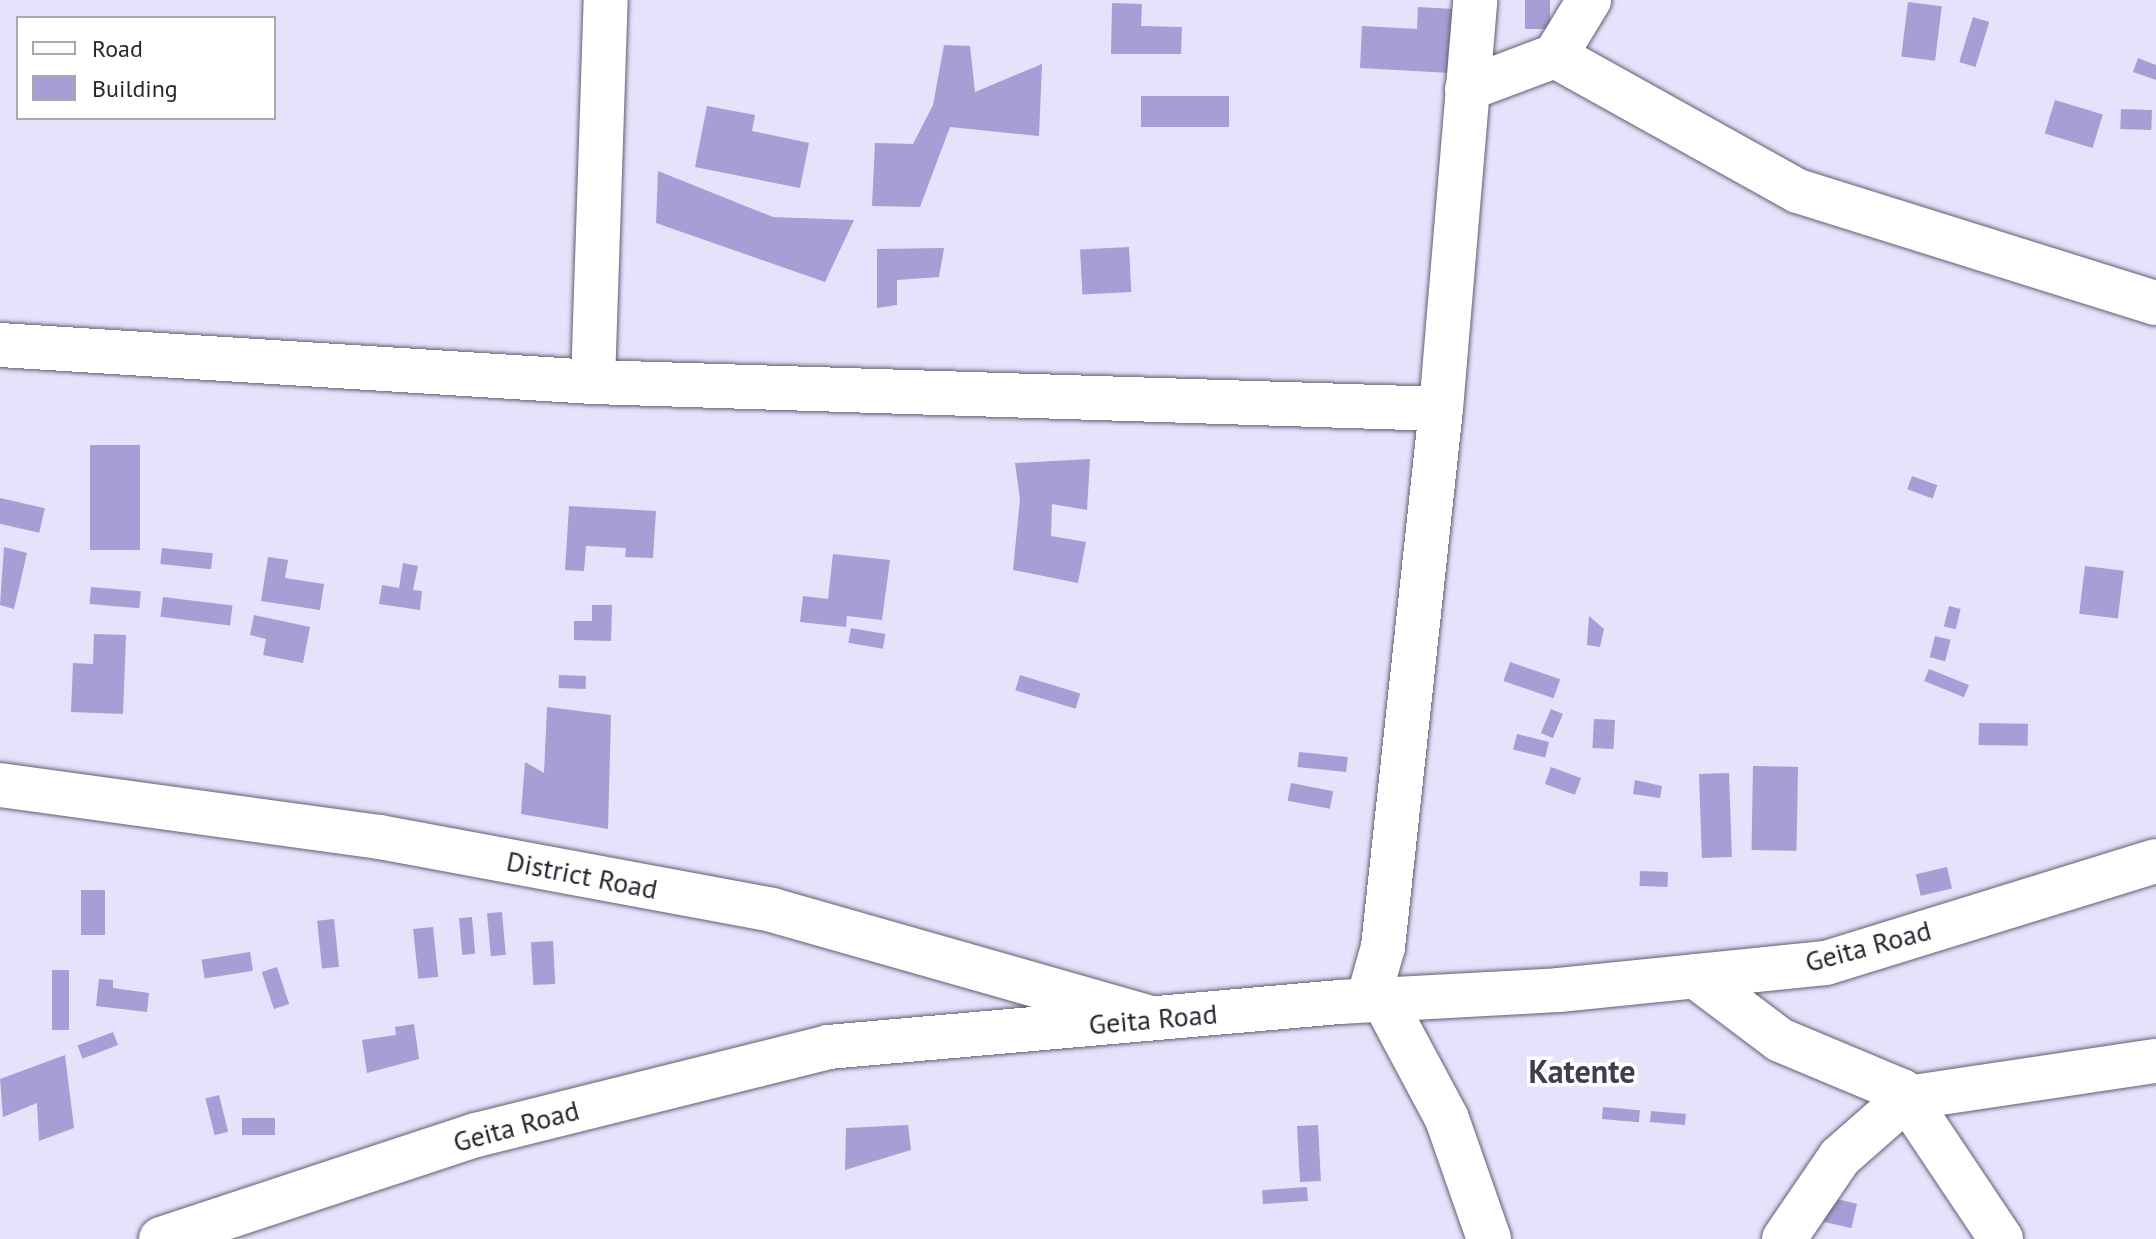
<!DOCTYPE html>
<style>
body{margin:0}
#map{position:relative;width:2156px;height:1239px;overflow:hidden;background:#e5e2fb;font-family:"PT Sans",sans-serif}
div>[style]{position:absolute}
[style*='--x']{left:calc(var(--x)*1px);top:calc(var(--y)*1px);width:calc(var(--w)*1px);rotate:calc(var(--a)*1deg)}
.building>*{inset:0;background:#a69ed5;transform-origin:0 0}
.roads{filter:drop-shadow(0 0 2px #615e73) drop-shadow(0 0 2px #615e73)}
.minor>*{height:44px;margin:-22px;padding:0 22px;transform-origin:22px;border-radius:22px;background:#fff}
.major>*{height:44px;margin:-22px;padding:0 22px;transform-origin:22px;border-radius:22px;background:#fff}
span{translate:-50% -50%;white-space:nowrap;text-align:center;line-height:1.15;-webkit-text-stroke:7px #fff;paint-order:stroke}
.street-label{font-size:28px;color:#282730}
.quarter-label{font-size:32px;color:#403d51;font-weight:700}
.legend{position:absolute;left:16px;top:16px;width:260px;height:104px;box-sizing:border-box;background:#fff;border:2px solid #a9a9ac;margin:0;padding:10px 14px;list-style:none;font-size:24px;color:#282730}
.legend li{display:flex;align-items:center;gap:16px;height:40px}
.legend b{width:40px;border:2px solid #a9a9ac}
</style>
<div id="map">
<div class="building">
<div style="left:1525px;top:0;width:25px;height:29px"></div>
<div style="left:1908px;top:2px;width:34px;height:55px;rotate:7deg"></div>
<div style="clip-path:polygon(1112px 3px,1142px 4px,1141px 26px,1182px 27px,1181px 54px,1111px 54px)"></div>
<div style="clip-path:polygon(1418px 7px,1453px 9px,1450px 73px,1360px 68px,1362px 26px,1417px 29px)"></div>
<div style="left:1973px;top:17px;width:17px;height:47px;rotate:17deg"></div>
<div style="clip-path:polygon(944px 45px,970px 46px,975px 92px,1042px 64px,1039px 136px,950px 127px,920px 207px,872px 206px,875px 143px,913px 144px,933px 105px)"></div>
<div style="clip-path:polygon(2138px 58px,2156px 65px,2156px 80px,2133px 72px)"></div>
<div style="left:1141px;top:96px;width:88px;height:31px"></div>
<div style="left:2055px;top:100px;width:50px;height:35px;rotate:17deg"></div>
<div style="clip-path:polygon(707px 106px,755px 115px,752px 131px,809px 143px,800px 188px,695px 167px)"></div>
<div style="left:2121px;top:109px;width:31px;height:20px;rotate:2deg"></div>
<div style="clip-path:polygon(658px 171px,773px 217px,854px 220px,825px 282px,656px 223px)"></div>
<div style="left:1129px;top:247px;width:45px;height:49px;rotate:87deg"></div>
<div style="clip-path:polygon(944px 248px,939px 277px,897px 280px,897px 305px,877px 308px,877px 249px)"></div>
<div style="left:90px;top:445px;width:50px;height:105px"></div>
<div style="clip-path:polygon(1090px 459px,1087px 510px,1052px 504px,1051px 536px,1086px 542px,1078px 583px,1013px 570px,1020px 499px,1015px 463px)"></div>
<div style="left:1912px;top:476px;width:27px;height:14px;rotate:20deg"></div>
<div style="left:0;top:498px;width:46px;height:25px;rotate:13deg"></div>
<div style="clip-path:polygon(569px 506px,656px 511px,653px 558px,625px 557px,626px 548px,586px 546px,584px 571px,565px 570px)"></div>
<div style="clip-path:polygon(4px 547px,27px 553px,14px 609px,0 605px)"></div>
<div style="left:162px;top:548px;width:51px;height:16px;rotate:6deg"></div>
<div style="clip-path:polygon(833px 554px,890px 560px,882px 620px,847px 616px,846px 627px,800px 622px,803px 596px,828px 599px)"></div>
<div style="clip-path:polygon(268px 557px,288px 560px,285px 578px,324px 584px,320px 610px,261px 601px)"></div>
<div style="clip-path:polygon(403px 563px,418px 566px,413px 590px,422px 591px,420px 610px,379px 604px,382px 585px,399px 588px)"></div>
<div style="left:2085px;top:566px;width:39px;height:48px;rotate:7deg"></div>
<div style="left:91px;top:587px;width:50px;height:17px;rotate:5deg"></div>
<div style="left:163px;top:597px;width:70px;height:20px;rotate:7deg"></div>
<div style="clip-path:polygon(592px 605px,612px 605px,611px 641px,574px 640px,574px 621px,592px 621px)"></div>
<div style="left:1949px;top:606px;width:12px;height:21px;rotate:14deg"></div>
<div style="clip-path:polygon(254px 615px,310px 627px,303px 663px,263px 655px,266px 639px,250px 635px)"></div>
<div style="clip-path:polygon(1589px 616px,1604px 629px,1600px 647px,1587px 645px)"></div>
<div style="left:851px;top:628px;width:35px;height:15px;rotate:10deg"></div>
<div style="clip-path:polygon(94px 634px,126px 635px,123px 714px,71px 712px,73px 663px,93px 664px)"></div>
<div style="left:1935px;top:636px;width:16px;height:22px;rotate:14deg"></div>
<div style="left:1510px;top:662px;width:53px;height:20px;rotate:19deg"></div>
<div style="left:1929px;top:669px;width:43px;height:13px;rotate:22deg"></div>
<div style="left:559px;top:675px;width:27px;height:13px;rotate:2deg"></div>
<div style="left:1020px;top:675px;width:63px;height:16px;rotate:17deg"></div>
<div style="clip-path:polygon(547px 707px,611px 715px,608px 829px,521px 814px,525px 762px,544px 773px)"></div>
<div style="left:1551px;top:709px;width:13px;height:26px;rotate:23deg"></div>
<div style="left:1594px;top:719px;width:21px;height:29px;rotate:3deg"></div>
<div style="left:1979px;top:723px;width:49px;height:22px;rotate:1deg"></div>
<div style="left:1517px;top:734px;width:33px;height:16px;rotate:14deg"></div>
<div style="left:1299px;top:752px;width:49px;height:15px;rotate:6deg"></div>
<div style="left:1753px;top:766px;width:45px;height:84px;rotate:1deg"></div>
<div style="left:1551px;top:767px;width:32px;height:18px;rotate:20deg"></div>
<div style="left:1729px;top:773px;width:84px;height:30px;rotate:88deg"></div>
<div style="clip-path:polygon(1635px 780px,1662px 786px,1660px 798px,1633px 794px)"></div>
<div style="left:1291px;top:783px;width:43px;height:18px;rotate:11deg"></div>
<div style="left:1947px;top:867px;width:22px;height:32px;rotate:77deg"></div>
<div style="left:1640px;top:871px;width:28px;height:15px;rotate:2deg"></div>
<div style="left:81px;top:890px;width:24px;height:45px"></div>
<div style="left:502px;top:912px;width:43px;height:15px;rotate:85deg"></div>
<div style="left:472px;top:917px;width:37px;height:13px;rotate:85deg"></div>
<div style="left:334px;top:919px;width:48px;height:17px;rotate:84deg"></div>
<div style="left:433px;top:927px;width:50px;height:20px;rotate:84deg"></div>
<div style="left:553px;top:941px;width:43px;height:22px;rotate:87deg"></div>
<div style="left:250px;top:952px;width:19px;height:49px;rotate:81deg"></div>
<div style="left:277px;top:967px;width:39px;height:16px;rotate:72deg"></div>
<div style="left:52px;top:970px;width:17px;height:60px"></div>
<div style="clip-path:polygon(99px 979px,113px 980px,113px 988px,149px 993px,147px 1012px,96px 1006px)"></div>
<div style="clip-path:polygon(414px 1024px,419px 1059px,367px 1073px,362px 1040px,396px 1035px,395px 1027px)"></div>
<div style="left:113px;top:1032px;width:14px;height:38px;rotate:69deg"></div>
<div style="clip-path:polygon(65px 1055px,74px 1128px,39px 1141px,37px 1103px,3px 1117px,0 1079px)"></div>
<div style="left:219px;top:1095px;width:38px;height:14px;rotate:76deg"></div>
<div style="left:1603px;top:1107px;width:37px;height:12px;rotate:5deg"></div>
<div style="left:1651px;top:1111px;width:35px;height:11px;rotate:5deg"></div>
<div style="left:242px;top:1118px;width:33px;height:17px"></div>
<div style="clip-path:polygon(908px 1125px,911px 1150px,845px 1170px,846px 1128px)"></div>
<div style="left:1318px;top:1125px;width:56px;height:21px;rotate:87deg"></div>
<div style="left:1307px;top:1187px;width:14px;height:45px;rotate:86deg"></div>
<div style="left:1819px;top:1195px;width:39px;height:25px;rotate:13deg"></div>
</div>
<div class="roads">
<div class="minor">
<div style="--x:1555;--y:56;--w:66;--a:-58.7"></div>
<div style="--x:1467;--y:89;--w:94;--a:-20.6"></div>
<div style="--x:1555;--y:56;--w:278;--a:29.1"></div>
<div style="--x:1798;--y:191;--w:375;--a:17.4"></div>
<div style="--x:0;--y:345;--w:594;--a:3.57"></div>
<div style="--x:593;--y:382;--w:848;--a:1.82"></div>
<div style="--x:593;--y:382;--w:382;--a:-88.1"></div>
<div style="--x:0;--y:785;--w:383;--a:7.8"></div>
<div style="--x:379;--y:837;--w:400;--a:10.5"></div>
<div style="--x:772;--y:910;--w:391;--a:15.9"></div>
<div style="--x:1695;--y:976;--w:106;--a:37"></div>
<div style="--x:1780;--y:1040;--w:132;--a:22.7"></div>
<div style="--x:1902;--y:1091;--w:178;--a:56.2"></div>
<div style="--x:1383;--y:999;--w:136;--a:61.9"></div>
<div style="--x:1447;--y:1119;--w:127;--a:70.7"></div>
<div style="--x:1368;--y:1000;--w:55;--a:-74.2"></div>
<div style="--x:1383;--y:947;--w:541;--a:-83.85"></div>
<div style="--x:1441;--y:409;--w:410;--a:-85.2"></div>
<div style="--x:1784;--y:1239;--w:99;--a:-55.7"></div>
<div style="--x:1840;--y:1157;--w:89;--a:-41.4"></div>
<div style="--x:1907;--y:1098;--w:252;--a:-8.5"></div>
</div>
<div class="major">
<div style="--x:161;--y:1239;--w:332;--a:-18.3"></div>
<div style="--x:476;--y:1135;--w:363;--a:-14"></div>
<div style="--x:828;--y:1047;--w:513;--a:-5.03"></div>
<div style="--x:1339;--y:1002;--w:220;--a:-3.1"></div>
<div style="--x:1559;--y:990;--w:268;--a:-5.8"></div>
<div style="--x:1826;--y:963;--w:345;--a:-17.2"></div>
</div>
</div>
<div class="street-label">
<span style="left:582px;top:875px;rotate:11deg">District Road</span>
<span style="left:1868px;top:946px;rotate:-15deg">Geita Road</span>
<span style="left:1153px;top:1019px;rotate:-5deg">Geita Road</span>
<span style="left:516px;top:1126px;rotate:-15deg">Geita Road</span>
</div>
<div class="quarter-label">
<span style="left:1582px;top:1071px">Katente</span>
</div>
<ul class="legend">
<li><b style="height:10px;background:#fff"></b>Road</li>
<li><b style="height:22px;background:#a69ed5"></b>Building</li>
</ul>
</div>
